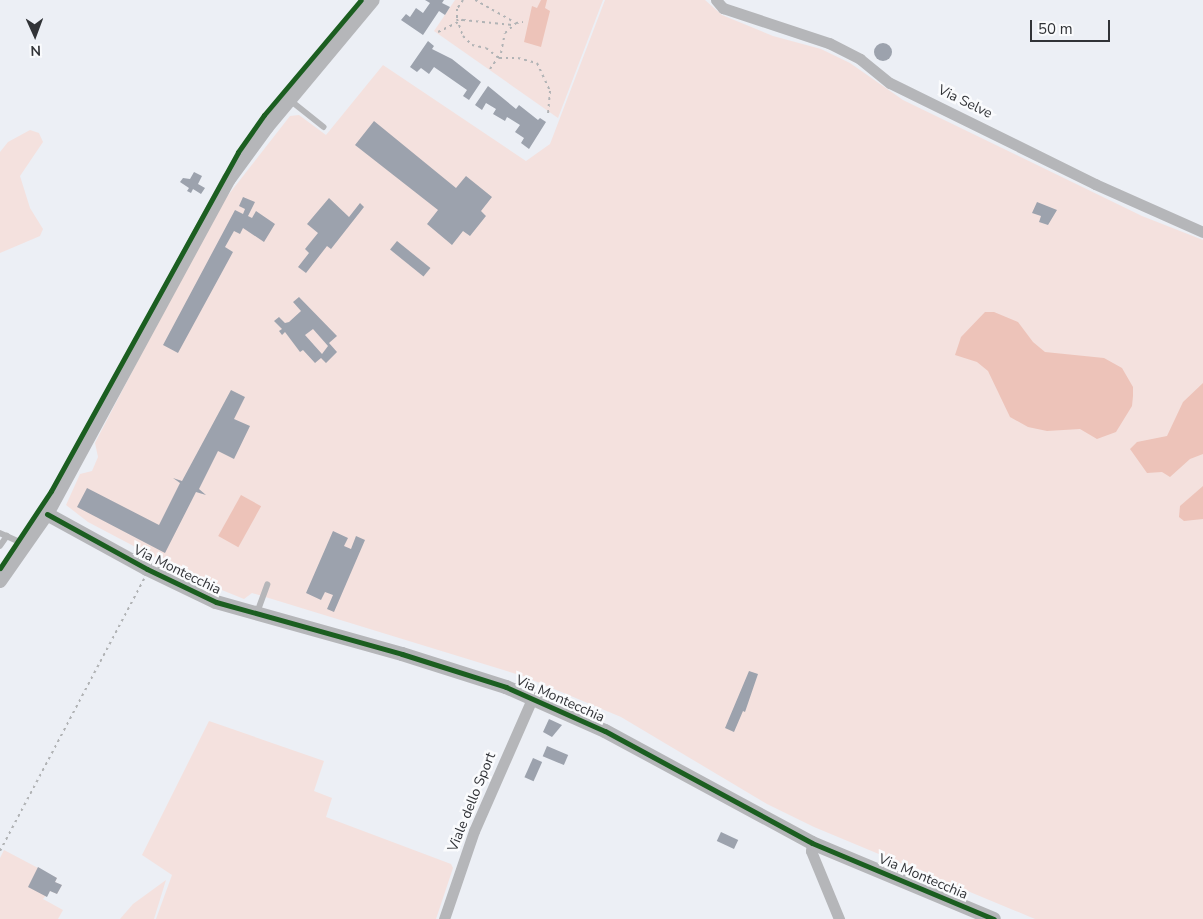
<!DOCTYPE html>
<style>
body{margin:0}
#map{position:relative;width:1203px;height:919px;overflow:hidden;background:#eceff5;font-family:"Nunito Sans",sans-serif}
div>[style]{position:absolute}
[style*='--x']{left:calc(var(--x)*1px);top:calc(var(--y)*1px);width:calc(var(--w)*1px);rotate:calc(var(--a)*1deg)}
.green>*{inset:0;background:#f4e1de}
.water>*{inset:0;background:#edc3b9;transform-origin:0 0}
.building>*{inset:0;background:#9ca2ad;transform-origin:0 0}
.round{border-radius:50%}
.path>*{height:2px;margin-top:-1px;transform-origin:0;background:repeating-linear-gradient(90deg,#b1b3b5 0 2.5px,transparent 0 6.5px)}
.service>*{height:5.5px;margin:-2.75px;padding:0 2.75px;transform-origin:2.75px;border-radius:2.75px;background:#b5b6b9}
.minor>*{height:11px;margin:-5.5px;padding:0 5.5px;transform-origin:5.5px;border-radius:5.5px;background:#b5b6b9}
.tertiary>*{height:14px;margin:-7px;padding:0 7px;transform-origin:7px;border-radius:7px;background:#b5b6b9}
.cycleway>*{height:5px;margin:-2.5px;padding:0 2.5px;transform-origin:2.5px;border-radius:2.5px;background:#1b5e20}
span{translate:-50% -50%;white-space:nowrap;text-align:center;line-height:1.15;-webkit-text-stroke:5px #fafbfd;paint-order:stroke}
.street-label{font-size:14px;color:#313337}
.north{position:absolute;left:10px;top:10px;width:50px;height:50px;-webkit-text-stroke:4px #fafbfd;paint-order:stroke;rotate:178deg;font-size:14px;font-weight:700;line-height:20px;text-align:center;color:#313337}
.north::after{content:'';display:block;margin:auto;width:18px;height:22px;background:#313337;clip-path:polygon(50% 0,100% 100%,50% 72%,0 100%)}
.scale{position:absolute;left:1030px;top:20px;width:80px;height:22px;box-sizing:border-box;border:2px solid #313337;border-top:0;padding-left:6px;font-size:15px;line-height:18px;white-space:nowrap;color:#313337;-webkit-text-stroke:4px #fafbfd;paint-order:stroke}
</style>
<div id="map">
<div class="green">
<div style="clip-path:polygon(455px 0,603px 0,558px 118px,434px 31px)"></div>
<div style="clip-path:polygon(605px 0,705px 0,722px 15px,773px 36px,821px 49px,850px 63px,903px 100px,1142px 216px,1203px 240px,1203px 919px,1035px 919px,814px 827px,767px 804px,621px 717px,523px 676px,272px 599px,252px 593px,244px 599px,202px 582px,88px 522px,66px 505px,80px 474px,92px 471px,98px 457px,95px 443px,215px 212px,290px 116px,299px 115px,326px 135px,383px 65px,526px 161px,550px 144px)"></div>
<div style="clip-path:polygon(30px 130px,39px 133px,43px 142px,20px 176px,30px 208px,43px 229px,40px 236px,0 253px,0 152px,8px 142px)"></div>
<div style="clip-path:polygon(209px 721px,324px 761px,314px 791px,332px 798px,326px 817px,451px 864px,453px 868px,436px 919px,156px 919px,172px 875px,142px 855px)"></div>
<div style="clip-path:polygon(4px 850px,57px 878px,55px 882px,62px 885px,57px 894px,50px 891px,43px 899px,63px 910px,58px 919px,0 919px,0 858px)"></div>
<div style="clip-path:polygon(166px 880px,154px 919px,120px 919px,133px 904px)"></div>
</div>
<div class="water">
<div style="clip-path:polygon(541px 0,547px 0,545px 8px,550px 11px,541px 47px,524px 42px,532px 6px,537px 8px)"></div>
<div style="clip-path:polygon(985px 312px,994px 312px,1018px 322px,1033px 342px,1045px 352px,1104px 358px,1122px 368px,1133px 387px,1133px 396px,1132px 406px,1116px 432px,1097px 439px,1080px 429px,1047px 431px,1028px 427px,1010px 417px,988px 371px,977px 362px,955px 355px,961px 337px)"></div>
<div style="clip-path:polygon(1203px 383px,1203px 454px,1190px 459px,1170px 477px,1162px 472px,1147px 473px,1130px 449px,1137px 442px,1167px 436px,1183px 402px)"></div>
<div style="clip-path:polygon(1203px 486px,1203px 519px,1184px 521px,1179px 517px,1180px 506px)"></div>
<div style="left:241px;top:495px;width:23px;height:47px;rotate:29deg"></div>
</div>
<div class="building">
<div style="clip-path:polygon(425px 0,444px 0,442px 3px,450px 7px,445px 15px,439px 11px,423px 35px,401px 20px,406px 14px,410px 17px,416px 8px,423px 13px,430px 3px)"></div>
<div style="clip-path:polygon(428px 41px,434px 46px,432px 49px,452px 59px,481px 82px,469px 100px,463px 96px,467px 90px,434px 67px,429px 74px,421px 68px,417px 72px,410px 67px)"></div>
<div class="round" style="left:874px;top:43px;width:18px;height:18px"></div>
<div style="clip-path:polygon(488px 86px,516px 109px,519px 105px,538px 120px,540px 118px,546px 122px,529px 149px,521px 143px,524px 138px,515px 132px,520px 125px,507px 117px,505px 121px,493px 114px,496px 109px,486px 103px,482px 110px,475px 105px)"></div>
<div style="clip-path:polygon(374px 121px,456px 188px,466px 176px,492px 197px,481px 211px,486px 216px,470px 236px,463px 231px,452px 245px,427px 224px,438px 210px,355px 145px)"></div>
<div style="clip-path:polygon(194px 172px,202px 176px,198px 184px,205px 188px,201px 194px,193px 189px,191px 193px,187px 191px,189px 188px,180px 182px,183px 178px,190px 179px)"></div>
<div style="clip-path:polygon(243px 197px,255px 202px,248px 216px,252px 218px,256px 211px,275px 224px,264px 242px,243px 228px,240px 234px,234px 231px,225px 247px,233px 252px,178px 353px,163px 345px,235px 210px,243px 214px,245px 209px,239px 206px)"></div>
<div style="clip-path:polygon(329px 198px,349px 217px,360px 203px,364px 207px,331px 249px,327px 246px,306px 273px,298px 267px,309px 253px,305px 249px,318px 233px,307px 224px)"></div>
<div style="clip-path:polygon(1037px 202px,1057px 210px,1048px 225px,1039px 222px,1041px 216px,1032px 213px)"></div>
<div style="left:397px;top:241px;width:43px;height:11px;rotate:39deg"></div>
<div style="clip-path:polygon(evenodd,299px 297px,337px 336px,329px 343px,337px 352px,326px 363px,321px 358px,315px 363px,303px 350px,300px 352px,285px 332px,282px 335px,279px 331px,282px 329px,274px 321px,279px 317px,285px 323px,289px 322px,301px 311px,293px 302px,299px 297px,313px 329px,328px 346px,322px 354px,305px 335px,313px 329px)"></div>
<div style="clip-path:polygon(231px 390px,245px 397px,234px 419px,250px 426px,234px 459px,218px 451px,199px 489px,206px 495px,196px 492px,165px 553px,77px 507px,87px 488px,159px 525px,180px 483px,173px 478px,182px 481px)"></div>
<div style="clip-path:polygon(333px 531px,348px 538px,344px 546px,351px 549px,356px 536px,365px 540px,334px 612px,327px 609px,333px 595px,325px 592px,321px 600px,306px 593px)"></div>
<div style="clip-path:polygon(749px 671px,758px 674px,745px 712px,743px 711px,734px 732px,725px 728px)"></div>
<div style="clip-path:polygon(549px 719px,562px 725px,552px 737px,543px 732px)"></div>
<div style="left:547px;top:746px;width:23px;height:11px;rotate:23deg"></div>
<div style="left:533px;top:758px;width:10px;height:21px;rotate:24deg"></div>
<div style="left:721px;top:832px;width:19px;height:10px;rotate:25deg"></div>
<div style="clip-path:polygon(38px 867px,57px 878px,55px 882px,62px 885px,57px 894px,50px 891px,47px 897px,28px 887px)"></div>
</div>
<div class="path">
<div style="--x:463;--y:0;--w:11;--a:124"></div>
<div style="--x:457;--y:9;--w:10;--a:90"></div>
<div style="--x:457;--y:19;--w:18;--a:71"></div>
<div style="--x:463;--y:36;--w:13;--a:45"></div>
<div style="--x:472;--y:45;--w:14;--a:12"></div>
<div style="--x:486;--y:48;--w:16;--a:38"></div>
<div style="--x:499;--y:58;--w:19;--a:0"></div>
<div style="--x:518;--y:58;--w:20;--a:15"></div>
<div style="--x:537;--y:63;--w:31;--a:65"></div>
<div style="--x:550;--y:91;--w:24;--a:95"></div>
<div style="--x:475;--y:0;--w:45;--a:29.4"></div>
<div style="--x:438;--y:32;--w:28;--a:-26"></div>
<div style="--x:463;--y:20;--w:49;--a:5.8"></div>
<div style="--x:490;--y:69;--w:19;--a:-55"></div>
<div style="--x:501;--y:53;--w:20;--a:-79"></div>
<div style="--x:505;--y:33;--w:15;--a:-42"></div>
<div style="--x:516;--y:23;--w:7;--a:-8"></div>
<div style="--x:0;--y:851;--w:308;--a:-62.1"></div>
</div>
<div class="service">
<div style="--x:290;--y:100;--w:43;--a:38.5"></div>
<div style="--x:0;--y:533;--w:27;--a:24"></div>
<div style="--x:0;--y:546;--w:12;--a:-55"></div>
<div style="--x:257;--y:613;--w:30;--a:-70"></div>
</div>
<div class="minor">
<div style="--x:716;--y:0;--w:11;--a:49"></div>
<div style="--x:723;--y:8;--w:112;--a:18.3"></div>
<div style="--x:829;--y:43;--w:35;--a:27"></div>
<div style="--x:860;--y:59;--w:38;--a:39"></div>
<div style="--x:890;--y:83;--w:229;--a:26.2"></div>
<div style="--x:1095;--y:184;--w:118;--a:24"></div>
<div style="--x:812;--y:843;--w:8;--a:97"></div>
<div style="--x:811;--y:851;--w:74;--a:67.6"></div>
<div style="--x:444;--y:919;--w:93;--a:-71.2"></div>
<div style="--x:474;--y:831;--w:144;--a:-66.3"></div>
</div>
<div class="tertiary">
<div style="--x:47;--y:514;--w:114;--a:28.8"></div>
<div style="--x:147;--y:569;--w:76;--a:25.6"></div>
<div style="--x:216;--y:602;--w:193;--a:15.6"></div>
<div style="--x:402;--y:654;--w:109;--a:17.6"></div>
<div style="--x:506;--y:687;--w:108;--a:24"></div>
<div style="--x:605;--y:731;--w:235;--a:28.4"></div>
<div style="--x:812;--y:843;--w:197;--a:22.7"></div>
<div style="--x:0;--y:581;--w:82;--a:-55"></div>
<div style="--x:47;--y:514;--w:381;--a:-61.5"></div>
<div style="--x:229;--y:179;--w:64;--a:-53.8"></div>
<div style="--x:267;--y:127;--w:165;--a:-50.2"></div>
</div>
<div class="cycleway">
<div style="--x:47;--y:514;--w:114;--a:28.8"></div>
<div style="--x:147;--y:569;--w:76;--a:25.6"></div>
<div style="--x:216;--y:602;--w:193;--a:15.6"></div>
<div style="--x:402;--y:654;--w:109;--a:17.6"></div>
<div style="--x:506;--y:687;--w:108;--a:24"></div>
<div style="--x:605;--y:731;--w:235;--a:28.4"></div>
<div style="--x:812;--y:843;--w:197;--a:22.7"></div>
<div style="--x:0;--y:568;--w:92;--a:-56.5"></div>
<div style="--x:51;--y:491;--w:387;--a:-61.1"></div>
<div style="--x:238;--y:152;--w:45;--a:-54.9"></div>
<div style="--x:264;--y:115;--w:150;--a:-49.9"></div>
</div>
<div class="street-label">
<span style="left:965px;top:102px;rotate:26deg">Via Selve</span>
<span style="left:177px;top:570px;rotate:26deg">Via Montecchia</span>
<span style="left:560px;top:699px;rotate:24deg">Via Montecchia</span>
<span style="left:472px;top:802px;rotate:-68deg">Viale dello Sport</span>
<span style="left:923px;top:877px;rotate:23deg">Via Montecchia</span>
</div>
<div class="north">N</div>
<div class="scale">50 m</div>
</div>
